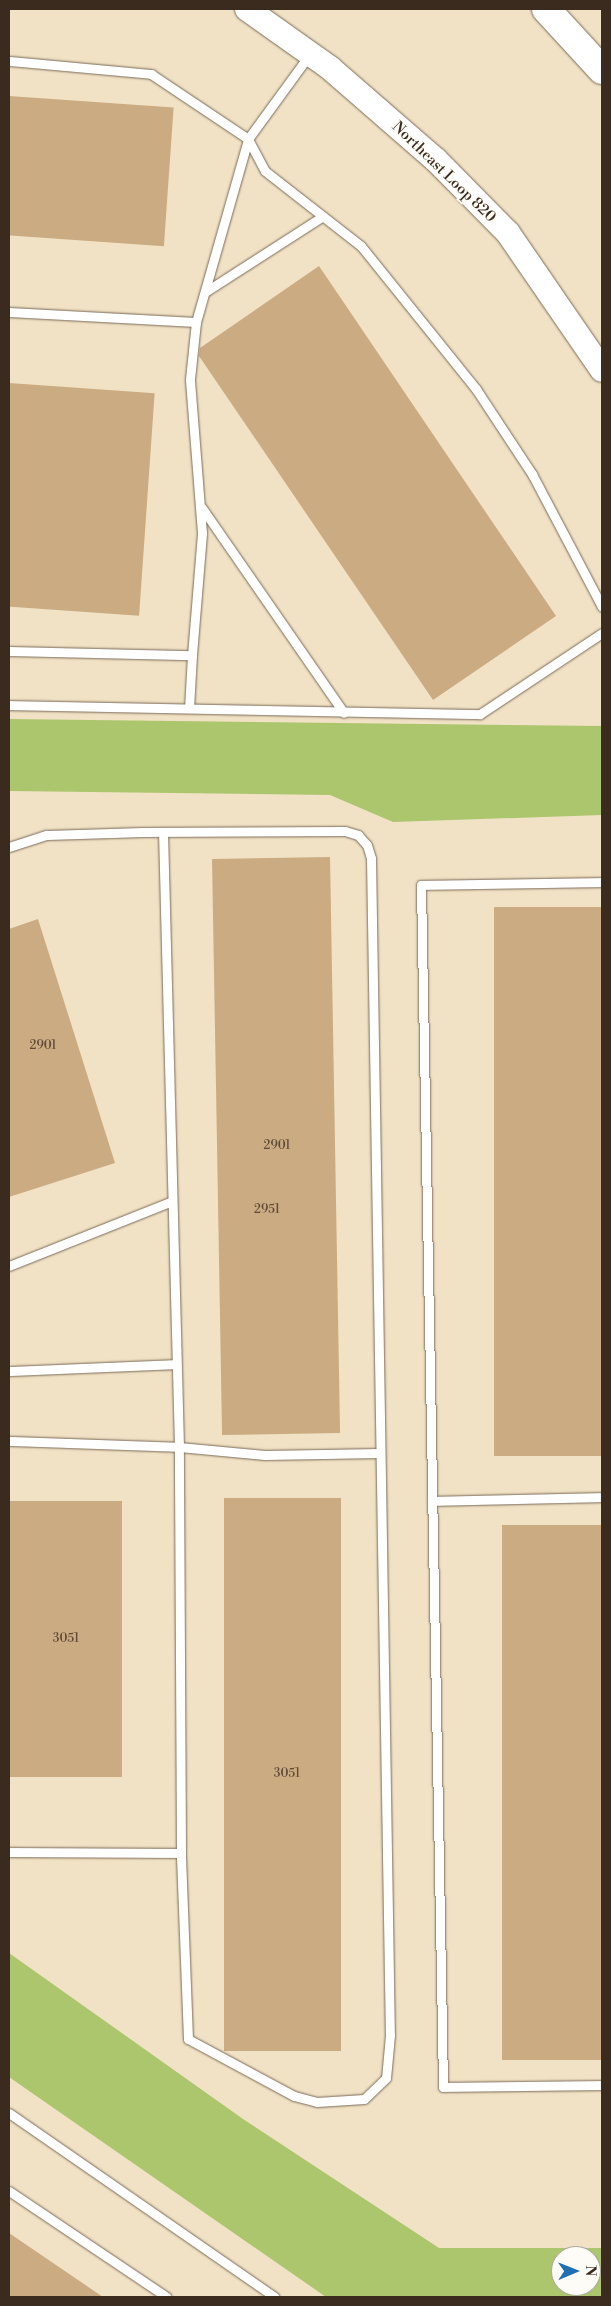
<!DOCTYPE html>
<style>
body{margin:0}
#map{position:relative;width:611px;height:2306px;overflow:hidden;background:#f1e2c5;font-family:"Libre Bodoni",serif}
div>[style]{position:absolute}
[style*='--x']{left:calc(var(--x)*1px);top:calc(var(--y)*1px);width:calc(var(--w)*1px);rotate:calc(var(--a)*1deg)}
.green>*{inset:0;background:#abc66d}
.building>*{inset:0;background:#cbab81;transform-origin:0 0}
.roads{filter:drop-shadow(0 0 1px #7b6a58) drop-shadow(0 0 1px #7b6a58)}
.service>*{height:9px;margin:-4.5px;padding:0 4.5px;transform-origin:4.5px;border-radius:4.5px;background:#fff}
.secondary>*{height:24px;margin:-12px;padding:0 12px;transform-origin:12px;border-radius:12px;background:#fff}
.motorway>*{height:28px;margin:-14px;padding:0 14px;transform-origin:14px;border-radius:14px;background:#fff}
span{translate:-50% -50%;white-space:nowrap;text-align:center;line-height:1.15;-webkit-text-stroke:4px #fdfcf7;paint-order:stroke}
.number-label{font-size:12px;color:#5f4a37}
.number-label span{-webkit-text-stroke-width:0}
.street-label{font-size:15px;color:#3b2a1e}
.frame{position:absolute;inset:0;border:10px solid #3b2a1e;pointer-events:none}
.north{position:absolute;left:551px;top:2246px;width:50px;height:50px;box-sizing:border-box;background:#fdfcf7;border:1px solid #afa8a0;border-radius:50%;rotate:89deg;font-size:14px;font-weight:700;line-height:20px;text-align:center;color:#3b2a1e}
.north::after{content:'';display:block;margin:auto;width:18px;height:22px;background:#1f6fb2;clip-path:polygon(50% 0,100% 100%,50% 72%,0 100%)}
</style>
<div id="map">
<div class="green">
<div style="clip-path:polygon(9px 719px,602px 726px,602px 815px,393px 822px,330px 795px,9px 791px)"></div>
<div style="clip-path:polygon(evenodd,9px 1953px,243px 2119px,439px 2248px,602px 2248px,602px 2297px,326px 2297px,9px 2077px,9px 1953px,561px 2256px,591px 2256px,591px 2286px,561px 2286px,561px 2256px)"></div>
</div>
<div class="building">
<div style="left:9px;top:96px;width:165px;height:139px;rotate:4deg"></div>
<div style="clip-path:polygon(319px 266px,556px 616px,433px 700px,199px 356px,200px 348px)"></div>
<div style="left:9px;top:383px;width:146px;height:223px;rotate:4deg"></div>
<div style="left:330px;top:857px;width:576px;height:118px;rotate:89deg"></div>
<div style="left:602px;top:907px;width:549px;height:108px;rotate:90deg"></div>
<div style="clip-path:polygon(38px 919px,115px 1163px,9px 1197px,9px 929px)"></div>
<div style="left:224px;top:1498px;width:117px;height:553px"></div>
<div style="left:9px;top:1501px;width:113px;height:276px"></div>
<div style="left:602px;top:1525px;width:535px;height:100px;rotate:90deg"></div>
<div style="clip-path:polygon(9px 2233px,103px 2297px,9px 2297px)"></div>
</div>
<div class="roads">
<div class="service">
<div style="--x:9;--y:61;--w:143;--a:5.2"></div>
<div style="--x:151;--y:74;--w:117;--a:33.8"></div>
<div style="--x:248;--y:139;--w:36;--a:62"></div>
<div style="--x:265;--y:171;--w:122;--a:38"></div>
<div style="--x:361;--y:246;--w:184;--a:51.2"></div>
<div style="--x:476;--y:389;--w:102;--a:56.6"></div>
<div style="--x:532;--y:474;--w:150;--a:62.2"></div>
<div style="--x:205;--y:292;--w:140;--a:-32.8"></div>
<div style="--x:9;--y:312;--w:187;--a:3.1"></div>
<div style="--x:202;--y:508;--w:249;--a:55.3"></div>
<div style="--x:9;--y:651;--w:183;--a:1.3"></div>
<div style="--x:192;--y:655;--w:53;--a:93.2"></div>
<div style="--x:192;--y:655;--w:122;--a:-85.3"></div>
<div style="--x:202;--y:533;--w:154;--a:-94.5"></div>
<div style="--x:190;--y:379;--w:57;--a:-84"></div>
<div style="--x:196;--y:322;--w:190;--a:-74.1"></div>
<div style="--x:248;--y:139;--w:105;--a:-53.9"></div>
<div style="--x:9;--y:705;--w:471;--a:1.1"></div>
<div style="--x:480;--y:714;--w:146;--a:-33.6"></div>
<div style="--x:9;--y:847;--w:40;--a:-18"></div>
<div style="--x:47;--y:835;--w:96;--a:-1.8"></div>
<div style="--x:143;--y:832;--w:202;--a:-0.3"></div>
<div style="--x:345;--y:831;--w:14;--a:17"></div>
<div style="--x:358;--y:835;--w:13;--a:48"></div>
<div style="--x:367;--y:845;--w:14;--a:73"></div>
<div style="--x:371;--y:858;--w:1177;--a:89.08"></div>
<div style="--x:390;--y:2035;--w:43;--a:95.3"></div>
<div style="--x:386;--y:2078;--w:30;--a:136"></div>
<div style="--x:364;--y:2099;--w:47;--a:176.3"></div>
<div style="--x:317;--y:2102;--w:24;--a:-165"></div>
<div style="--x:294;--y:2096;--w:120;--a:-151.7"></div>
<div style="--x:188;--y:2039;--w:186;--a:-92.2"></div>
<div style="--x:181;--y:1853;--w:172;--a:-179.7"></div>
<div style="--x:602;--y:882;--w:181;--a:179.1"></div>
<div style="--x:421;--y:885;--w:1202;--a:88.95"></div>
<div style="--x:443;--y:2087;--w:159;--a:-0.7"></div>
<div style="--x:9;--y:1266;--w:173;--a:-21.7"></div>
<div style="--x:9;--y:1371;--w:165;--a:-2.4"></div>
<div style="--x:9;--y:1441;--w:170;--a:2"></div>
<div style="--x:179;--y:1447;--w:615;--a:-91.49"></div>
<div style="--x:432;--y:1501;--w:170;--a:-1.3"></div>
<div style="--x:181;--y:1853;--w:406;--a:-90.3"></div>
<div style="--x:179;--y:1447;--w:86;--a:5.3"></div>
<div style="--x:265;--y:1455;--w:115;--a:-1"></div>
<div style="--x:9;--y:2113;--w:323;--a:34.7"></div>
<div style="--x:9;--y:2191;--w:190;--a:33.9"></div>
</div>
<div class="secondary">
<div style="--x:247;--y:9;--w:102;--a:35.4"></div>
<div style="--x:330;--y:68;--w:140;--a:41"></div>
<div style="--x:436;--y:160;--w:103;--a:45.4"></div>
<div style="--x:508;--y:233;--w:166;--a:55.5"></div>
</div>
<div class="motorway">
<div style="--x:546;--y:9;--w:83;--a:47.4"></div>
</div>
</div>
<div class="number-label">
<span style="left:43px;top:1046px">2901</span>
<span style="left:277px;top:1146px">2901</span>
<span style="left:267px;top:1210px">2951</span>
<span style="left:66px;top:1639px">3051</span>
<span style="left:287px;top:1774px">3051</span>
</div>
<div class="street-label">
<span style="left:444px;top:172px;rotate:44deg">Northeast Loop 820</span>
</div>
<div class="frame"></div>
<div class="north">N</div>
</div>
